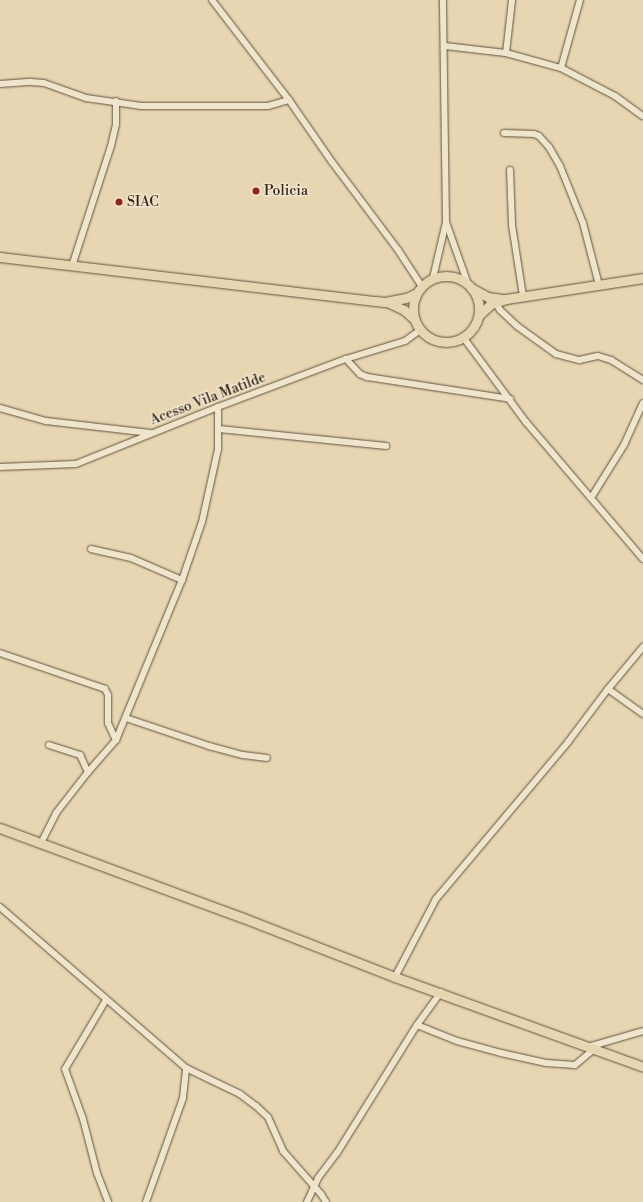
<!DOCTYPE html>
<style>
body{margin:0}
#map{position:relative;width:643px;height:1202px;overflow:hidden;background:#e7d6b1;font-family:"Libre Bodoni",serif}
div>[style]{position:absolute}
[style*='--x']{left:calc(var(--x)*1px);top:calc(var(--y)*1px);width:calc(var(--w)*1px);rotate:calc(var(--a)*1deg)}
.roads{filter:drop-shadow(0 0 1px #625240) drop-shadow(0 0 1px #625240)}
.street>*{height:6px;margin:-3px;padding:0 3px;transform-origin:3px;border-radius:3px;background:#efe4cc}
.primary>*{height:9px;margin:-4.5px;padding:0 4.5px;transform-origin:4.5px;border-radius:4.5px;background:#e7d6b1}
.primary>.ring{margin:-4.5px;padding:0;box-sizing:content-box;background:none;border:9px solid #e7d6b1;border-radius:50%}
.dots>*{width:11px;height:11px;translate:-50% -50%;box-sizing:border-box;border:2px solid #efe4cc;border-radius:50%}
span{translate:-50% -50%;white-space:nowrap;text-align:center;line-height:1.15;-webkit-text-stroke:3px #efe4cc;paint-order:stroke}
.poi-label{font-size:14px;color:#36261b}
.left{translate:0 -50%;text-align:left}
.street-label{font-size:14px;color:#36261b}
</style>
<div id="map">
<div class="roads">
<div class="street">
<div style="--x:212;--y:0;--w:126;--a:52.4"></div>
<div style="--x:289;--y:100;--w:75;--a:55.3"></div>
<div style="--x:332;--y:162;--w:110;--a:53.1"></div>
<div style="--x:398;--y:250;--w:42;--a:56.7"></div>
<div style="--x:445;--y:46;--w:61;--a:6.5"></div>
<div style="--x:506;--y:53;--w:57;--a:15.3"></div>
<div style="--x:561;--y:68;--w:61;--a:27.4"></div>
<div style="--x:615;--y:96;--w:34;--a:36"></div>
<div style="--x:506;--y:53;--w:53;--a:-83.5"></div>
<div style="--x:561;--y:68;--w:71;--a:-74.4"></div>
<div style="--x:0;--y:84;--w:31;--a:-4"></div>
<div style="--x:31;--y:82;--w:13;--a:4"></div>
<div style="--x:44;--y:83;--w:45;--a:19.7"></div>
<div style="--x:86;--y:98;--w:56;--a:8.3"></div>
<div style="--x:141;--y:106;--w:127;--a:0"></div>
<div style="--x:268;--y:106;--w:22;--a:-16"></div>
<div style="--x:504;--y:133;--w:30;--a:2"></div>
<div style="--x:534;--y:134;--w:5;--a:22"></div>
<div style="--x:539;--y:136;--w:15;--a:48"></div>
<div style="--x:549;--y:147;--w:22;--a:60"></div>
<div style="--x:560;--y:166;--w:61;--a:68"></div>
<div style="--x:583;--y:223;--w:64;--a:75.5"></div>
<div style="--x:510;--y:170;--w:55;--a:87.9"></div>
<div style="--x:512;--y:225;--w:72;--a:81.2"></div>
<div style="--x:446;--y:222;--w:66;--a:70.5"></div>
<div style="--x:72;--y:266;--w:126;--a:-72"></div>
<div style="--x:111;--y:146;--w:23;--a:-77"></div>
<div style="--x:116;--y:124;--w:23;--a:-90"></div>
<div style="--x:433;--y:278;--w:57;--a:-76.9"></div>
<div style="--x:446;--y:222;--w:222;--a:-90.8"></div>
<div style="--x:495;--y:302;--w:9;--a:58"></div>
<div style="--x:500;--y:310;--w:23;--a:43"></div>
<div style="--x:517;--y:326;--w:48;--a:35.7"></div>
<div style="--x:556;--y:354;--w:24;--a:15"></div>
<div style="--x:579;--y:360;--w:19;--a:-12"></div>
<div style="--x:598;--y:356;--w:14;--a:17"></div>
<div style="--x:611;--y:360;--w:38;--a:32"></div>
<div style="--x:463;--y:337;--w:106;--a:53.5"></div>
<div style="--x:526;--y:422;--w:180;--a:49.5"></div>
<div style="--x:346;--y:359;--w:21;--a:47"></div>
<div style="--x:360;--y:374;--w:8;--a:23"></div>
<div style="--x:367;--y:377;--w:145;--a:8.7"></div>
<div style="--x:0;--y:408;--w:48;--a:15.8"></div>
<div style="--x:46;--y:421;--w:105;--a:6.6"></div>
<div style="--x:219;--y:429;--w:168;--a:5.8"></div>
<div style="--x:0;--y:467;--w:76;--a:-2.3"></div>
<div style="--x:76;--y:464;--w:153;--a:-21.9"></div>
<div style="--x:218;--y:407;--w:137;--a:-20.6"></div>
<div style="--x:346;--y:359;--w:62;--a:-17"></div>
<div style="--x:405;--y:341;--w:19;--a:-36"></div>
<div style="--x:591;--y:498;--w:62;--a:-58.1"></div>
<div style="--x:624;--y:445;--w:46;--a:-65.7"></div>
<div style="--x:91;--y:549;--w:41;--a:12.7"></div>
<div style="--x:131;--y:558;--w:56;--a:23.3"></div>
<div style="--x:0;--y:653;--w:111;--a:18.9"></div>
<div style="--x:105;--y:689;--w:7;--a:63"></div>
<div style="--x:108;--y:695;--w:28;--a:90"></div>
<div style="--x:108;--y:723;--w:19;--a:65"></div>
<div style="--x:608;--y:689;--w:43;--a:35.5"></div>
<div style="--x:126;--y:718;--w:88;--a:18.6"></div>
<div style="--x:209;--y:746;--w:35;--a:15"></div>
<div style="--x:243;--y:755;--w:24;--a:7"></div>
<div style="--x:49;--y:745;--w:33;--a:18"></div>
<div style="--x:80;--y:755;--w:19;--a:65"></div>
<div style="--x:41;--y:843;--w:34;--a:-63"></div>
<div style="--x:56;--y:813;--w:52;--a:-52"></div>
<div style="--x:88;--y:772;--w:43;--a:-48.8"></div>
<div style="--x:116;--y:740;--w:173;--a:-67.6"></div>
<div style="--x:182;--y:580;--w:61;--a:-71"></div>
<div style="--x:202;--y:522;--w:75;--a:-77.6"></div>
<div style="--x:218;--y:449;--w:42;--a:-90"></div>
<div style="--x:0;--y:907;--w:246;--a:40.9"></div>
<div style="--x:186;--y:1068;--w:60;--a:25.7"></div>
<div style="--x:240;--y:1094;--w:20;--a:37"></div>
<div style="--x:256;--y:1106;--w:16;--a:43"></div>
<div style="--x:268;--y:1117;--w:37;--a:66"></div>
<div style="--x:283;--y:1151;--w:57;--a:48.5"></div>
<div style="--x:321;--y:1194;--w:9;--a:58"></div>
<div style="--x:395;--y:977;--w:88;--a:-62.3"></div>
<div style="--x:436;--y:899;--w:205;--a:-49.9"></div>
<div style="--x:568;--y:742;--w:66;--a:-53"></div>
<div style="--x:608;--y:689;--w:55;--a:-50.2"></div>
<div style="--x:106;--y:1000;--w:80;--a:120.7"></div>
<div style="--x:65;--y:1069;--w:53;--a:70.2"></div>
<div style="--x:83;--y:1119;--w:56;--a:75.5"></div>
<div style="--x:97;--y:1173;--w:31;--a:69"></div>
<div style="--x:417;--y:1025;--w:43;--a:21.8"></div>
<div style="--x:457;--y:1041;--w:46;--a:15.3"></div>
<div style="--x:501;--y:1053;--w:46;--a:12.5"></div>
<div style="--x:546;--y:1063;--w:29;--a:4"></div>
<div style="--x:575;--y:1065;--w:25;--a:-40"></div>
<div style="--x:588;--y:1047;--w:57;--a:-16.2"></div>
<div style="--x:146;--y:1202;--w:110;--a:-70.4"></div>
<div style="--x:183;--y:1098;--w:30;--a:-84"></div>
<div style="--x:307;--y:1202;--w:26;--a:-65"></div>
<div style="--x:318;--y:1178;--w:31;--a:-53"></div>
<div style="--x:337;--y:1153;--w:151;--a:-58"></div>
<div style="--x:417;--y:1025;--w:41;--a:-54"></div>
</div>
<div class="primary">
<div style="--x:0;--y:257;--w:378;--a:6.7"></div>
<div style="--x:375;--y:301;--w:10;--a:6"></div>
<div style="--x:385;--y:302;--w:21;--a:-11"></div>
<div style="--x:406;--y:298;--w:10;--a:-24"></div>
<div class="ring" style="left:413px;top:276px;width:57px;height:57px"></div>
<div style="--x:471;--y:288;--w:19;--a:28"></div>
<div style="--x:488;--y:297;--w:14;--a:8"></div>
<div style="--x:387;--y:302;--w:19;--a:25"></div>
<div style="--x:404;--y:310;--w:12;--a:42"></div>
<div style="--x:479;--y:315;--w:16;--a:-43"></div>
<div style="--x:491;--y:304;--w:16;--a:-18"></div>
<div style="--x:506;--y:299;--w:139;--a:-8.7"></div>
<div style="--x:0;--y:828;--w:257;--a:20.3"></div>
<div style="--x:241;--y:917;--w:165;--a:21.3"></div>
<div style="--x:395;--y:977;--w:264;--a:19.9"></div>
</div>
</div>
<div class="dots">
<div style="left:256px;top:191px;background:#8f2418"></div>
<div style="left:119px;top:202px;background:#8f2418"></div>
</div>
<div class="poi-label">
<span class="left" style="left:264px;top:191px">Policia</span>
<span class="left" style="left:127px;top:202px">SIAC</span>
</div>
<div class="street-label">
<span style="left:208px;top:399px;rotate:-21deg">Acesso Vila Matilde</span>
</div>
</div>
